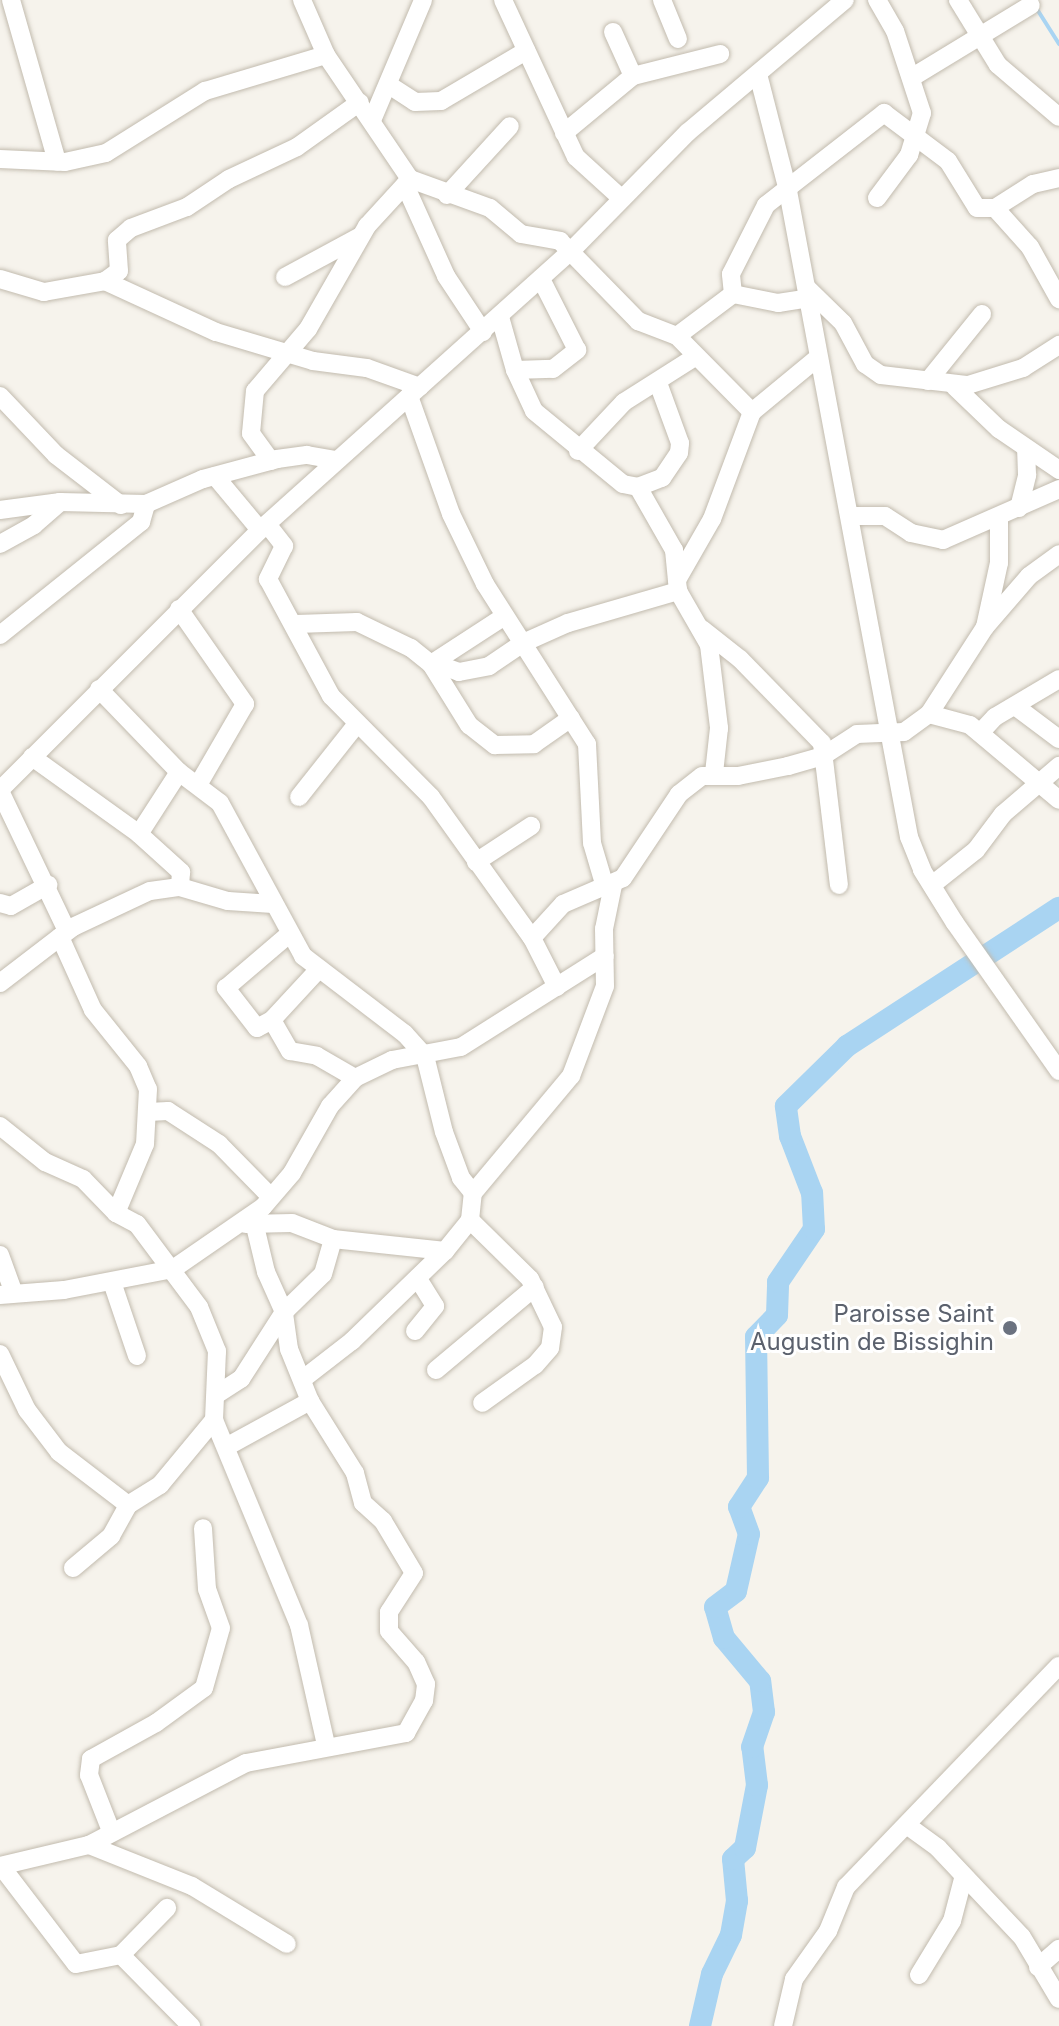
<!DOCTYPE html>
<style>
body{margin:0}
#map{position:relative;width:1059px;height:2026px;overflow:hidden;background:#f6f3ec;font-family:Inter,sans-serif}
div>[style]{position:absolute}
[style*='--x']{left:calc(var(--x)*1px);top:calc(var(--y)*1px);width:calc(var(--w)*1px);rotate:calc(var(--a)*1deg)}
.stream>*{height:4px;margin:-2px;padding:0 2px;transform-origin:2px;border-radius:2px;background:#a9d4f2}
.river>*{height:22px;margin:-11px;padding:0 11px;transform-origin:11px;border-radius:11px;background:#a9d4f2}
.roads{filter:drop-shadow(0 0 2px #c2bbae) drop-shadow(0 0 2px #c2bbae)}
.minor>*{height:18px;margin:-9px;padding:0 9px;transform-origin:9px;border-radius:9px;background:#fff}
.dots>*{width:22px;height:22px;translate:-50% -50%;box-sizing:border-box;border:4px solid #fff;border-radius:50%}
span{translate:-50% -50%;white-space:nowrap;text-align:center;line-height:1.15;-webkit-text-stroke:6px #fff;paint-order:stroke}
.worship-label{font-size:24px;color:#5b616d}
.right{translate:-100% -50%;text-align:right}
</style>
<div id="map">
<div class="stream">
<div style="--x:1035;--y:6;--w:45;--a:57.7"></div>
</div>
<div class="river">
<div style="--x:700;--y:2026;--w:53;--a:-77"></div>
<div style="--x:712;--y:1974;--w:43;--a:-64"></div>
<div style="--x:731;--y:1935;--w:35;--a:-80"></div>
<div style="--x:737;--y:1901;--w:42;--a:-95.4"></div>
<div style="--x:733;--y:1859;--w:16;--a:-43"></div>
<div style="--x:745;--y:1848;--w:64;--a:-79.2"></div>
<div style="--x:757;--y:1785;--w:38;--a:-97"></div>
<div style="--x:752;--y:1747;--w:37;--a:-71"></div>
<div style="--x:764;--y:1712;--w:31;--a:-97"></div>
<div style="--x:760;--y:1681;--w:56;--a:-129.9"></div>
<div style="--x:724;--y:1638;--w:32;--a:-106"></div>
<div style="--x:715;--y:1607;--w:26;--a:-37"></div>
<div style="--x:736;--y:1591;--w:58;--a:-77.2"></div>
<div style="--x:749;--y:1534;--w:29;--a:-110"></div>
<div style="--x:739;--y:1507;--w:35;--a:-57"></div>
<div style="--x:758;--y:1478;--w:141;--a:-90.8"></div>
<div style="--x:756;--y:1337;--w:30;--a:-46"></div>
<div style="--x:777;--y:1315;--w:33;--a:-88"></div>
<div style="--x:778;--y:1282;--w:64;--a:-55.8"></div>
<div style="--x:814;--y:1229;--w:36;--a:-93"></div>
<div style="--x:812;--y:1193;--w:61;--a:-111.1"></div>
<div style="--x:790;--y:1136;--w:30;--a:-98"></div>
<div style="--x:786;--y:1106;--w:86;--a:-44.5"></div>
<div style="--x:847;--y:1046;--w:253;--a:-33.1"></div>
</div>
<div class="roads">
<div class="minor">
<div style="--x:11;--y:0;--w:168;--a:74.1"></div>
<div style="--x:302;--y:0;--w:60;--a:66.4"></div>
<div style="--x:326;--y:55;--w:150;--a:55.9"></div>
<div style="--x:410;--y:179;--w:85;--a:19.9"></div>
<div style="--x:490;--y:208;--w:40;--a:40"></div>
<div style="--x:521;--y:234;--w:40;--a:10"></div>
<div style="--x:560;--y:241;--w:112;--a:45.7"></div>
<div style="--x:638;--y:321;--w:42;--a:21"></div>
<div style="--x:677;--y:336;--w:107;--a:45.4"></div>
<div style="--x:503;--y:0;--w:173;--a:65.1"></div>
<div style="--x:576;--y:157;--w:61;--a:42.3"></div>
<div style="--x:662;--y:0;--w:42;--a:67.7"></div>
<div style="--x:958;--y:0;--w:76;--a:58.4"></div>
<div style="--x:998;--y:65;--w:80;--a:40.4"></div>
<div style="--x:613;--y:32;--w:48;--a:65.6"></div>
<div style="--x:758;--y:74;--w:121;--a:75.6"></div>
<div style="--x:788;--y:191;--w:657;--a:79.39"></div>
<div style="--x:909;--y:837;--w:35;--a:68"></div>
<div style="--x:922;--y:870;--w:62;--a:58.1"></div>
<div style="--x:955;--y:923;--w:181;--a:54.9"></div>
<div style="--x:911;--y:78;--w:140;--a:-31.3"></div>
<div style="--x:389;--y:85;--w:31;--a:33"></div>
<div style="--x:415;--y:102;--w:26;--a:-2"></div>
<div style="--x:441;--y:101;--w:99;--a:-30.5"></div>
<div style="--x:373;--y:118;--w:128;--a:-67"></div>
<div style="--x:564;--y:133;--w:89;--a:-39.6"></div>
<div style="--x:633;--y:76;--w:90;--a:-14.2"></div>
<div style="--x:0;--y:159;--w:65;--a:2.6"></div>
<div style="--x:65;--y:162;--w:42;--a:-12.4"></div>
<div style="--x:106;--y:153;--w:117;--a:-32.1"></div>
<div style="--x:205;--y:91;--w:126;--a:-16.6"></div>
<div style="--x:405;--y:185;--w:100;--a:65.7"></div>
<div style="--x:446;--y:276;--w:67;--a:56.5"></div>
<div style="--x:447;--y:195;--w:93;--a:-47.6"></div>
<div style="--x:877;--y:198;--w:54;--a:-53.3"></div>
<div style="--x:909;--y:155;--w:44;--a:-72.8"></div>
<div style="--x:922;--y:113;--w:86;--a:-108.2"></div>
<div style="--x:895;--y:31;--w:36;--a:-120"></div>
<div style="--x:995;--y:208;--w:52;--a:48.1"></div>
<div style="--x:1030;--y:247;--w:60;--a:60.9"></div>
<div style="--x:285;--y:277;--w:84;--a:-28.4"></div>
<div style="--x:0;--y:279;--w:46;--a:16.5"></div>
<div style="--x:44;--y:292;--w:62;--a:-10.2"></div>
<div style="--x:105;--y:281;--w:122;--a:24.7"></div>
<div style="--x:216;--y:332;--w:101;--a:16.6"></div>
<div style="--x:313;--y:361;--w:54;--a:7.4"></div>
<div style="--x:367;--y:368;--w:56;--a:19.7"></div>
<div style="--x:105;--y:281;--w:17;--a:-36"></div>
<div style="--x:119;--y:271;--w:31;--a:-94"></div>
<div style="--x:117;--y:240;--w:18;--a:-41"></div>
<div style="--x:131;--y:228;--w:60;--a:-20.6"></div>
<div style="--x:187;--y:207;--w:50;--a:-33.7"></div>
<div style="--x:229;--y:179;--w:75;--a:-25.2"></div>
<div style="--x:297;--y:147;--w:77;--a:-35.5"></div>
<div style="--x:807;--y:288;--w:50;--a:44.2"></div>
<div style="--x:843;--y:323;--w:47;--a:61.8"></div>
<div style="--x:865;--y:364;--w:19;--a:35"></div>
<div style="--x:881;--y:375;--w:88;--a:6.6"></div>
<div style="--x:968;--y:385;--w:58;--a:-17.2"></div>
<div style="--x:1023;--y:368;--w:43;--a:-32.6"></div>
<div style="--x:733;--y:294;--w:20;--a:-96"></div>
<div style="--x:731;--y:274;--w:77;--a:-63.1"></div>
<div style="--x:766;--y:205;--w:150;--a:-37.9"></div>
<div style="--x:884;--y:113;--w:80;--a:36.9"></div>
<div style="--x:948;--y:161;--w:55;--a:58.3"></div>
<div style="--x:977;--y:208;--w:18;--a:0"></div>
<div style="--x:995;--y:208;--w:45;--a:-32.3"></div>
<div style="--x:1033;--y:184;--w:27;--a:-13"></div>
<div style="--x:500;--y:317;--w:55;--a:74.2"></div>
<div style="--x:515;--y:370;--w:45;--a:65.1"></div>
<div style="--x:534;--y:411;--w:115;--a:39.4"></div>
<div style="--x:623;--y:484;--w:15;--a:11"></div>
<div style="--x:638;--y:487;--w:26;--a:-21"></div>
<div style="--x:662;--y:478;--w:30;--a:-56"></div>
<div style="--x:679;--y:453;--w:10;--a:-84"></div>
<div style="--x:680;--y:443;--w:64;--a:-110.1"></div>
<div style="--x:677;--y:336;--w:70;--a:-36.9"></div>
<div style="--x:733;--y:294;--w:46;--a:11.3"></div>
<div style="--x:778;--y:303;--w:30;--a:-9"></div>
<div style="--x:515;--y:370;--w:38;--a:-2"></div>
<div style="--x:553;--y:369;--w:31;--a:-38"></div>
<div style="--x:577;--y:350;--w:80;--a:-116.9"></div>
<div style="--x:928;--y:381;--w:86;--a:-51.1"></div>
<div style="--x:955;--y:387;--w:61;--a:43.7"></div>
<div style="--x:999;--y:429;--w:73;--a:34.3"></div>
<div style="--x:0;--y:396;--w:81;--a:46.5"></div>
<div style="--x:56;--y:455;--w:82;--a:37.6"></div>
<div style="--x:409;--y:396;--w:125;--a:70.4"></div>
<div style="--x:451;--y:514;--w:78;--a:64.1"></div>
<div style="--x:485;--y:584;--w:190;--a:57.5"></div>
<div style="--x:587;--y:744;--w:99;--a:87.1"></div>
<div style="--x:592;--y:843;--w:46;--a:73.5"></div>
<div style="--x:578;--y:451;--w:67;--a:-46.8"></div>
<div style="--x:624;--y:402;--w:84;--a:-32.4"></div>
<div style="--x:271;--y:461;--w:34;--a:-126"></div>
<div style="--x:251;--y:433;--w:42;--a:-84.6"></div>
<div style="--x:255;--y:391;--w:82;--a:-49.5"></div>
<div style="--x:308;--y:329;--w:119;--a:-60.2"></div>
<div style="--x:367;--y:226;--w:64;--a:-47.5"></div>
<div style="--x:215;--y:476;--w:70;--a:50.2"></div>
<div style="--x:638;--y:487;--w:73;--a:60.3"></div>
<div style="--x:674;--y:550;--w:41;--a:84.4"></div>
<div style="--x:678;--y:591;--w:62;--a:60.1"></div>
<div style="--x:709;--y:645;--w:84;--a:83.1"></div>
<div style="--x:719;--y:728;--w:45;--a:96.3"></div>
<div style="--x:1019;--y:508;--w:34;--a:-76"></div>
<div style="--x:1027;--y:475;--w:26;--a:-92"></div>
<div style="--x:0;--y:510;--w:61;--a:-7.6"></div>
<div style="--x:60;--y:502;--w:86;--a:1.3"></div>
<div style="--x:146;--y:504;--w:62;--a:-23.7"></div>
<div style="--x:203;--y:479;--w:77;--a:-15.1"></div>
<div style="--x:277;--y:459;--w:30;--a:-8"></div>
<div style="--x:307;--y:455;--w:28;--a:10"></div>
<div style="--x:852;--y:516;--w:33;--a:0"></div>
<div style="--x:885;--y:516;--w:31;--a:33"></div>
<div style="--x:911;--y:533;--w:33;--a:12"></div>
<div style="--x:943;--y:540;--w:127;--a:-23.7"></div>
<div style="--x:267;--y:524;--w:28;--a:52"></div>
<div style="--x:284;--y:546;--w:37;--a:116"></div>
<div style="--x:268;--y:579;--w:133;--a:61.7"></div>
<div style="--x:331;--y:696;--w:142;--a:45.3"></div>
<div style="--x:431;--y:797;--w:173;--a:54.4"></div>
<div style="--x:532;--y:938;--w:55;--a:63"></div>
<div style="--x:0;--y:544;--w:39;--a:-29"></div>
<div style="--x:34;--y:525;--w:35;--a:-41"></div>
<div style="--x:677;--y:580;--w:70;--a:-60.2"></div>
<div style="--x:712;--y:519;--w:114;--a:-69.5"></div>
<div style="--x:752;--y:412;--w:83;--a:-39.6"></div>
<div style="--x:179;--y:609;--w:116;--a:55.2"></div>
<div style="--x:245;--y:704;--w:94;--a:120.1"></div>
<div style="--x:296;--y:624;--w:61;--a:-1.9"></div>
<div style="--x:357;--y:622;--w:60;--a:25.7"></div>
<div style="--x:411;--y:648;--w:26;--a:39"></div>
<div style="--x:431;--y:664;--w:72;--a:58.1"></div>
<div style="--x:469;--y:725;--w:33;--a:38"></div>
<div style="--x:495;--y:745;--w:39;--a:-1"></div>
<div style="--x:534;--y:744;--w:45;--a:-35.1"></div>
<div style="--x:985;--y:627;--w:67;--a:-49.2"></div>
<div style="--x:1029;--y:576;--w:37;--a:-36"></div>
<div style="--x:702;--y:629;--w:48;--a:38.3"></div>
<div style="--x:740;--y:659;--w:117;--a:45.7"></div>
<div style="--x:822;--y:743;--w:143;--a:83.2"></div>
<div style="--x:0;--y:635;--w:181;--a:-38.7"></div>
<div style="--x:141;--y:522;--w:19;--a:-74"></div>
<div style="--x:431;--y:664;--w:88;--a:-33"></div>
<div style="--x:437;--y:664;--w:23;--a:20"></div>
<div style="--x:459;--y:672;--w:31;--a:-11"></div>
<div style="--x:489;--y:666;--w:41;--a:-34.1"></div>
<div style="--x:523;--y:643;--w:49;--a:-24"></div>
<div style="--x:568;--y:623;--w:115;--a:-16.2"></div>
<div style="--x:99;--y:689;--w:115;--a:46.1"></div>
<div style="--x:179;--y:772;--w:51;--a:37.1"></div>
<div style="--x:220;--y:803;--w:174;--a:61.5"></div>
<div style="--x:303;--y:956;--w:128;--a:37.4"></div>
<div style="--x:405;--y:1034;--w:30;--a:48"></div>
<div style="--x:425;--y:1056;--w:78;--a:76"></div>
<div style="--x:444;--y:1132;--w:49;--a:69.7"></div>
<div style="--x:461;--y:1178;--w:19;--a:51"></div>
<div style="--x:1015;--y:706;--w:55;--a:36.9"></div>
<div style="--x:929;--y:714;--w:103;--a:-57.2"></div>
<div style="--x:985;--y:627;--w:66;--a:-77.7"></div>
<div style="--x:999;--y:563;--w:43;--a:-90"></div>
<div style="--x:980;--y:733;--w:22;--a:-47"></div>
<div style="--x:995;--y:717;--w:74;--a:-30.7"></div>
<div style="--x:32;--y:757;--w:132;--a:35.7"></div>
<div style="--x:139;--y:834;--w:57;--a:42.1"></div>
<div style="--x:181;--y:872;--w:15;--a:94"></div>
<div style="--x:0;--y:790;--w:368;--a:-45"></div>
<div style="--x:260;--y:530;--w:419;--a:-41.9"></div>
<div style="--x:572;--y:250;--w:165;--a:-45.5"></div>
<div style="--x:688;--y:132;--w:205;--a:-40.1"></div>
<div style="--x:0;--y:791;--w:155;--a:64.4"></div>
<div style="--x:299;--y:797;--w:92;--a:-51.6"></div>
<div style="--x:139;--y:834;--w:74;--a:-57.2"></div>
<div style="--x:476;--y:862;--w:66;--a:-33.2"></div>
<div style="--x:932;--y:885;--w:56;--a:-38.5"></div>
<div style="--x:976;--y:850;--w:45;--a:-53.1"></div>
<div style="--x:1003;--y:814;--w:74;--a:-40.6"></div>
<div style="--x:0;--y:903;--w:11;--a:15"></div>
<div style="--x:11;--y:906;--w:43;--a:-29.6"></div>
<div style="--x:60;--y:937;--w:80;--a:65.7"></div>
<div style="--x:93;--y:1010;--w:72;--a:51.2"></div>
<div style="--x:138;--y:1066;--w:25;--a:67"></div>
<div style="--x:148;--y:1089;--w:55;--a:93.1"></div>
<div style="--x:145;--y:1144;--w:75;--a:112.8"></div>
<div style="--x:532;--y:938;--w:46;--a:-47.6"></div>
<div style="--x:563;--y:904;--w:65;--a:-23.4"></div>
<div style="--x:623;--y:878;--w:101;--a:-56.3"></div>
<div style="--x:679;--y:794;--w:29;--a:-38"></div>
<div style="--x:702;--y:776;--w:36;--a:0"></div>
<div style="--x:738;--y:776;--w:51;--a:-11.3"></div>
<div style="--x:788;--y:766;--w:36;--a:-16"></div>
<div style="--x:823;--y:756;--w:40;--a:-32.9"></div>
<div style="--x:857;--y:734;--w:47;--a:-2.4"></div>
<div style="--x:904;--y:732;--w:31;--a:-36"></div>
<div style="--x:929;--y:714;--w:42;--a:15"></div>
<div style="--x:970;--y:725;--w:116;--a:40.1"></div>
<div style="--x:319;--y:969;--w:69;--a:132.7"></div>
<div style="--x:272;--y:1020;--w:36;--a:60"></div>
<div style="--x:290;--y:1051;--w:27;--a:10"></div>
<div style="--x:317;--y:1056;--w:44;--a:30.1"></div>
<div style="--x:0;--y:983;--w:92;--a:-37.5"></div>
<div style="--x:73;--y:927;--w:85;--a:-25.1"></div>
<div style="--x:150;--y:891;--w:30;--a:-8"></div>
<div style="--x:180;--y:887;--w:50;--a:16.3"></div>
<div style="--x:228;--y:901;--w:45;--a:3.8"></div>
<div style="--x:272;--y:1020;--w:17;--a:152"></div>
<div style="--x:257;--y:1028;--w:51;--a:-127.8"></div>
<div style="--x:226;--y:988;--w:82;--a:-40.5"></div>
<div style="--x:148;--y:1112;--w:20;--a:-3"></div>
<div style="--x:168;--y:1111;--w:61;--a:32.9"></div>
<div style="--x:219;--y:1144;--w:73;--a:45.6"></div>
<div style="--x:0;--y:1126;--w:58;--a:38.7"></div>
<div style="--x:45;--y:1162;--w:42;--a:24.1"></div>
<div style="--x:83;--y:1179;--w:47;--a:45.9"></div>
<div style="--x:116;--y:1213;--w:24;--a:28"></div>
<div style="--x:137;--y:1224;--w:104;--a:53.2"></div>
<div style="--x:199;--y:1307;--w:48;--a:67.8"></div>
<div style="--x:217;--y:1351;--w:69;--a:92.5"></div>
<div style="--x:214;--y:1420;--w:222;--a:67.5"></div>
<div style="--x:299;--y:1625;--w:123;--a:77.3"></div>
<div style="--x:470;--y:1220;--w:84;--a:44.5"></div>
<div style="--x:530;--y:1279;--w:53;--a:64.4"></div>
<div style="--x:553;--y:1327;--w:21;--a:98"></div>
<div style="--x:550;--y:1348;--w:23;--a:131"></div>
<div style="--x:535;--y:1365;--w:65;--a:144.4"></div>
<div style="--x:246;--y:1224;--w:46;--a:-1.2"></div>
<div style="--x:292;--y:1223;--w:44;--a:21.3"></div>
<div style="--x:333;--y:1239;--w:113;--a:6.1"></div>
<div style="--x:0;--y:1255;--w:37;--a:70"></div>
<div style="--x:112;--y:1282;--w:78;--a:71.3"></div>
<div style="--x:0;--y:1295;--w:64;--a:-4.5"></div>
<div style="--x:64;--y:1290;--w:111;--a:-10.9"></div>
<div style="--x:173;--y:1269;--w:109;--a:-34.6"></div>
<div style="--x:263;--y:1207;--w:45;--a:-49.5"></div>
<div style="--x:292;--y:1173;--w:77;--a:-60.4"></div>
<div style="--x:330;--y:1106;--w:38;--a:-48"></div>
<div style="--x:355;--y:1078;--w:41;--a:-25.9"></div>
<div style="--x:392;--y:1060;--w:70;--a:-10.7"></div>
<div style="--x:461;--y:1047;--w:170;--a:-32.3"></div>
<div style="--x:415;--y:1331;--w:32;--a:-51"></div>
<div style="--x:435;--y:1306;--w:31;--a:-122"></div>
<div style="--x:0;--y:1354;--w:62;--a:64.3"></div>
<div style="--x:27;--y:1410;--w:53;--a:52.7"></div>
<div style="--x:59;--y:1452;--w:87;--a:37.5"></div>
<div style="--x:128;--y:1505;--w:38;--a:-32"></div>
<div style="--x:160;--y:1485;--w:85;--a:-50.3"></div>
<div style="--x:436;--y:1370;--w:129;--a:-40"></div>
<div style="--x:303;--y:1379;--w:62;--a:-37.8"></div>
<div style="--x:352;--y:1341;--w:129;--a:-44.1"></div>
<div style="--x:445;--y:1251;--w:40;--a:-51"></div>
<div style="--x:470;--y:1220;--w:27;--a:-84"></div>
<div style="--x:473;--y:1193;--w:153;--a:-50.1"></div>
<div style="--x:571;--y:1076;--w:96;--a:-69.3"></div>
<div style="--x:605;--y:986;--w:57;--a:-91"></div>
<div style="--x:604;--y:929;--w:45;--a:-78.4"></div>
<div style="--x:216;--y:1395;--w:30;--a:-33"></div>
<div style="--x:241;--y:1379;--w:80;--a:-57.3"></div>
<div style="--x:284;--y:1312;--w:54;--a:-44.3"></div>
<div style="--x:323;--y:1274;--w:36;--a:-74"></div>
<div style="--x:226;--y:1447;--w:96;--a:-28.7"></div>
<div style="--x:73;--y:1568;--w:50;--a:-40.1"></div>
<div style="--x:111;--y:1536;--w:35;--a:-61"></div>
<div style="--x:908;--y:1826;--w:37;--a:36"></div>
<div style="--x:938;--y:1848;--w:122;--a:46.7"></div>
<div style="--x:1022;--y:1937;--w:72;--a:59.2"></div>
<div style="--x:111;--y:1831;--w:60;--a:-111.4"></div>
<div style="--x:89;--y:1775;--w:16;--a:-83"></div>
<div style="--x:91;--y:1759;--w:74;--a:-29"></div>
<div style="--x:156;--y:1723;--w:59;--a:-36.1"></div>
<div style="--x:204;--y:1688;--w:62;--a:-74.2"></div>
<div style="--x:221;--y:1628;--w:41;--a:-109.7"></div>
<div style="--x:207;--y:1589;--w:61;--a:-93.8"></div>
<div style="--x:89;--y:1845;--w:111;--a:21.7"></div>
<div style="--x:192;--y:1886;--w:111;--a:31.4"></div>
<div style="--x:0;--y:1866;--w:91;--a:-13.3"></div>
<div style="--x:89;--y:1845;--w:177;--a:-27.6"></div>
<div style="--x:246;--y:1763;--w:163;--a:-10.6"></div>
<div style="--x:406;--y:1733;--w:37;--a:-61"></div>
<div style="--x:424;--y:1701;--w:17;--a:-83"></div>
<div style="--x:426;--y:1684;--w:24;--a:-114"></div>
<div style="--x:416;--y:1662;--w:41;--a:-131.1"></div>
<div style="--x:389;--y:1631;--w:19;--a:-90"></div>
<div style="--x:389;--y:1612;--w:46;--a:-57.3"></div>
<div style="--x:414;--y:1573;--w:61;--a:-120.8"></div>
<div style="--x:383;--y:1521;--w:27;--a:-138"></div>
<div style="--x:363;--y:1503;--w:31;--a:-105"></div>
<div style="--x:355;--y:1473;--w:85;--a:-122"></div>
<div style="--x:310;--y:1401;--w:56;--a:-112"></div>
<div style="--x:289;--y:1349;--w:37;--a:-98"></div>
<div style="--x:284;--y:1312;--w:44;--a:-114.2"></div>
<div style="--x:266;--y:1272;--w:51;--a:-103.5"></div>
<div style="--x:1;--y:1866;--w:123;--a:52.6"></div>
<div style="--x:76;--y:1964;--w:46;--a:-11.3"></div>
<div style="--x:121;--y:1955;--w:66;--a:-45.6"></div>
<div style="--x:121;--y:1955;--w:100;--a:45.4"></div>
<div style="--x:1038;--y:1967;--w:28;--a:-41"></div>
<div style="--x:919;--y:1975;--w:63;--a:-58.6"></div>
<div style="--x:952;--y:1921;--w:43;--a:-75.3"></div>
<div style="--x:783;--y:2026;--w:48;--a:-76.8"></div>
<div style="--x:794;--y:1979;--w:59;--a:-54.7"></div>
<div style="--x:828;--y:1931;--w:48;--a:-67.8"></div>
<div style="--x:846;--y:1887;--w:307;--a:-46.1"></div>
</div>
</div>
<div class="dots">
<div style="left:1010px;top:1328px;background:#6b7280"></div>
</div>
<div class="worship-label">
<span class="right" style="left:994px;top:1328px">Paroisse Saint<br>Augustin de Bissighin</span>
</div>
</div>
